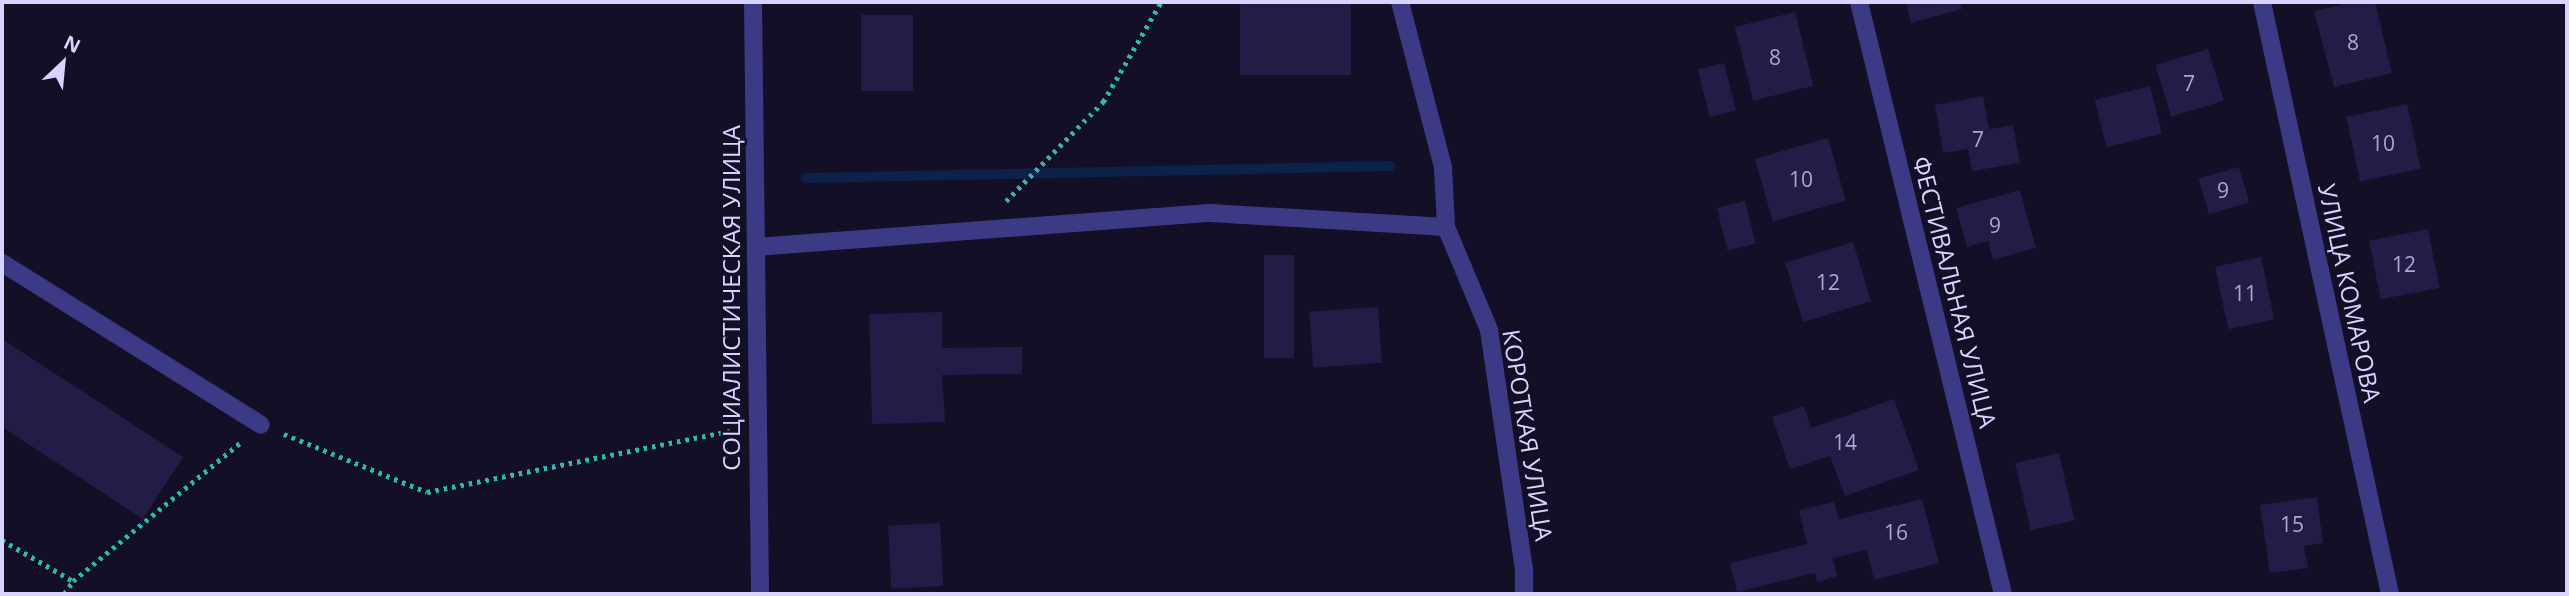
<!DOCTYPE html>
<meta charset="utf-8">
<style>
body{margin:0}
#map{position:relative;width:2569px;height:596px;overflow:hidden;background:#130f26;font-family:"Open Sans",sans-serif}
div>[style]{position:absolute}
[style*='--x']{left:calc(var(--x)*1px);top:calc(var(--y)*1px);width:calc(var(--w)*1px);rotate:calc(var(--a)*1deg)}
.stream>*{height:10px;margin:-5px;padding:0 5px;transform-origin:5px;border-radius:5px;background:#0c2248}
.building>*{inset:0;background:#241b47;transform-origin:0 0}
.path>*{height:4.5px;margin-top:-2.25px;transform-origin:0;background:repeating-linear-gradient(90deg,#2fb8b0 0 3.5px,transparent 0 8.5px)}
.service>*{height:18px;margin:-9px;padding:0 9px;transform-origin:9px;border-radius:9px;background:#3d3a85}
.minor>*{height:18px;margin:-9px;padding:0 9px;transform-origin:9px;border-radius:9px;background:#3d3a85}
.tertiary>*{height:18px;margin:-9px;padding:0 9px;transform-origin:9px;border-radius:9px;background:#3d3a85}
span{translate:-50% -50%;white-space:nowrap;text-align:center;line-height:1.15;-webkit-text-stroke:5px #130f26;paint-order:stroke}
.number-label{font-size:21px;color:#aca6d1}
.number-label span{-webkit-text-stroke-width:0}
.street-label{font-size:24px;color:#d9d4ff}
.frame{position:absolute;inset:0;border:4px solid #d9d4ff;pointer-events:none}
.north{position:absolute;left:28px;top:28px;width:70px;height:70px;-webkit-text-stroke:5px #130f26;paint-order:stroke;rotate:26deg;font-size:19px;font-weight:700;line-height:28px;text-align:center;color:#d9d4ff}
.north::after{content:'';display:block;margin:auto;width:24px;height:32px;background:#d9d4ff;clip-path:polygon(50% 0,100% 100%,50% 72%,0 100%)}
</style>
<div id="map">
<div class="stream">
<div style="--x:806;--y:178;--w:584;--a:-1.18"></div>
</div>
<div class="building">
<div style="clip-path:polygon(1906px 2px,1960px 2px,1962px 9px,1911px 23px)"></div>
<div style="clip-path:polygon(2353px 2px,2375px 2px,2392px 73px,2334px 87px,2314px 11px)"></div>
<div style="left:1240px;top:4px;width:111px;height:71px"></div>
<div style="left:1795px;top:12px;width:76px;height:62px;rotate:76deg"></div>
<div style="left:861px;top:15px;width:52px;height:76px"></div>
<div style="left:2208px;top:49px;width:54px;height:55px;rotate:73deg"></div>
<div style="left:1724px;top:63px;width:49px;height:27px;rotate:76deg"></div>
<div style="left:2150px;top:86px;width:49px;height:57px;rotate:76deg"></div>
<div style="clip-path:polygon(1983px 96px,1989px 129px,2013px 125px,2020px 163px,1972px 171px,1968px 149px,1943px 153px,1935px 105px)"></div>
<div style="left:2407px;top:104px;width:66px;height:62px;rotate:78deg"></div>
<div style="left:1828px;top:138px;width:65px;height:76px;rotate:74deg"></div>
<div style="left:2239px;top:167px;width:37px;height:42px;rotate:74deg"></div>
<div style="clip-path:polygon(2020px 190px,2036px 248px,1993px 260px,1988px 241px,1967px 247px,1956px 208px)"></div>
<div style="left:1745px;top:201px;width:44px;height:29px;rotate:76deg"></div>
<div style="left:2428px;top:229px;width:60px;height:60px;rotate:79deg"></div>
<div style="left:1853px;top:242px;width:62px;height:71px;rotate:73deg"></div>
<div style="left:1264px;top:255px;width:30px;height:103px"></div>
<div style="left:2261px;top:257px;width:64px;height:47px;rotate:78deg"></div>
<div style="left:1378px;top:307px;width:56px;height:69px;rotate:86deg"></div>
<div style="clip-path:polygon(942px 312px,942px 348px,1022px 347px,1022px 374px,942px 375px,945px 422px,872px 424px,869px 314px)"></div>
<div style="clip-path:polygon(2px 339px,183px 457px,143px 519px,2px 427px)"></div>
<div style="clip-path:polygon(1894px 399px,1919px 470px,1845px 496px,1830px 456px,1790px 469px,1772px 417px,1804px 406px,1811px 428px)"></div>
<div style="left:2059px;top:453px;width:69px;height:45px;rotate:77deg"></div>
<div style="clip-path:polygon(2317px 497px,2323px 543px,2304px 546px,2308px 568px,2270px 573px,2260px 505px)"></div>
<div style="clip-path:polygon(1922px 499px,1939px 563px,1874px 580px,1867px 550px,1833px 558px,1837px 576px,1817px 582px,1815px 573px,1737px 592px,1730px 563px,1807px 544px,1799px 510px,1834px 502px,1839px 519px)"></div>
<div style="left:940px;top:523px;width:63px;height:52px;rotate:87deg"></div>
</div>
<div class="path">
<div style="--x:1006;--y:201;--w:139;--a:-45.6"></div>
<div style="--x:1103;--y:102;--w:116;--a:-59.9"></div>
<div style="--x:284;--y:434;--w:154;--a:22.1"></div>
<div style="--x:427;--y:492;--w:309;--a:-11.4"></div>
<div style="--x:2;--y:540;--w:82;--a:30"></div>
<div style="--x:64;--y:594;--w:16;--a:-55"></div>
<div style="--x:73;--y:581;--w:218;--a:-39.6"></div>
</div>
<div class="service">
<div style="--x:2;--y:263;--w:305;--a:32"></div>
</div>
<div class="minor">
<div style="--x:1400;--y:2;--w:171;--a:75.4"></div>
<div style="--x:1443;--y:167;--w:60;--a:87.1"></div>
<div style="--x:1446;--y:227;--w:112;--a:67.3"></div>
<div style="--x:1489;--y:330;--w:242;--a:81.7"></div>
<div style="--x:1524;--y:569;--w:25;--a:90"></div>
<div style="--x:1859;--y:2;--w:609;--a:76.33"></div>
<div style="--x:2262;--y:2;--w:606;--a:77.8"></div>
<div style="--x:756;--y:247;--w:455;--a:-4.3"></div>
<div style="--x:1210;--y:213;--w:236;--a:3.4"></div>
</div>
<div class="tertiary">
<div style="--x:753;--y:2;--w:592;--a:89.32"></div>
</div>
<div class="number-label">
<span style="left:2353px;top:42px">8</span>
<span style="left:1775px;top:57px">8</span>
<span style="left:2189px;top:83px">7</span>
<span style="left:1978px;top:139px">7</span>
<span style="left:2383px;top:143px">10</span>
<span style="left:1801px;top:179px">10</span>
<span style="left:2223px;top:190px">9</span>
<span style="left:1995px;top:225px">9</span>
<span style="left:2404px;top:264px">12</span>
<span style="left:1828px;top:282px">12</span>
<span style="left:2245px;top:293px">11</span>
<span style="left:1845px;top:442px">14</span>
<span style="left:2292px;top:524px">15</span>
<span style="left:1896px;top:532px">16</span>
</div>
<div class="street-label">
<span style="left:1955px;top:292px;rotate:76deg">ФЕСТИВАЛЬНАЯ УЛИЦА</span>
<span style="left:2350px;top:293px;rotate:78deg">УЛИЦА КОМАРОВА</span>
<span style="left:731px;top:298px;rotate:-90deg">СОЦИАЛИСТИЧЕСКАЯ УЛИЦА</span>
<span style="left:1528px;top:435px;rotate:81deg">КОРОТКАЯ УЛИЦА</span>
</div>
<div class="frame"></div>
<div class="north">N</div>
</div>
